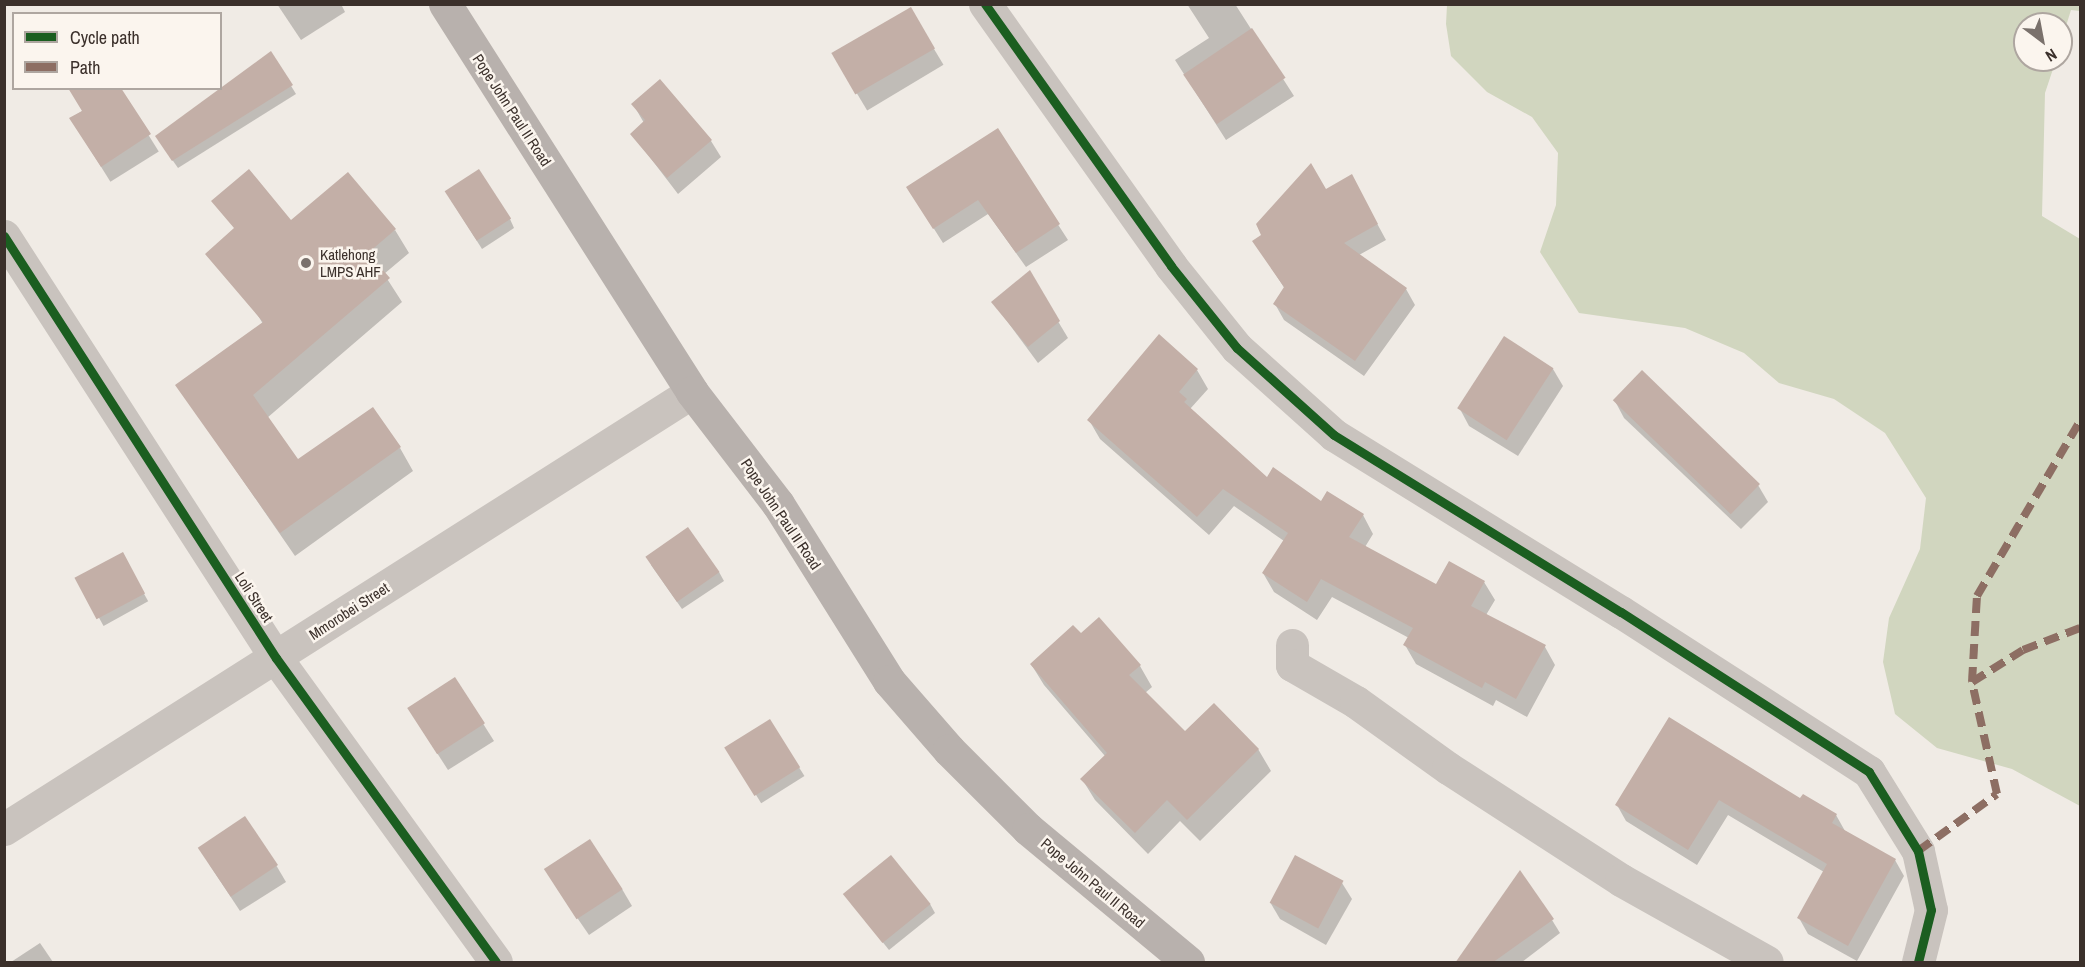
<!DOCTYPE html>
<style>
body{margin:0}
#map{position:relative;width:2085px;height:967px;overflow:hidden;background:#f0ebe5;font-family:"Archivo Narrow",sans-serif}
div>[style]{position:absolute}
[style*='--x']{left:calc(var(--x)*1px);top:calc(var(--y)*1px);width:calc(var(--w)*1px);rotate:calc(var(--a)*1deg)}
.green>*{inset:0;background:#d1d6bf}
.shadow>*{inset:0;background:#0003;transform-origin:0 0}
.building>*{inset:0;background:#c3afa7;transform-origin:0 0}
.minor>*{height:33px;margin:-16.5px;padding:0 16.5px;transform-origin:16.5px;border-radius:16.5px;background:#c9c3be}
.major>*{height:33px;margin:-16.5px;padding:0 16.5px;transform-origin:16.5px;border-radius:16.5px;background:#b8b1ad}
.quiet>*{height:8px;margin-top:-4px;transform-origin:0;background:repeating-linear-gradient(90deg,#8d6e63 0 15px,transparent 0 23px)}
.cycleway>*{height:9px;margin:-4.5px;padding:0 4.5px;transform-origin:4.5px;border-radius:4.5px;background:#1b5e20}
.dots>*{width:16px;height:16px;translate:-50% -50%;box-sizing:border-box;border:3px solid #fbf5ee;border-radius:50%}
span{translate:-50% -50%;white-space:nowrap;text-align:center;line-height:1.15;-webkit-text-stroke:5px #fbf5ee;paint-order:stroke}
.street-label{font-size:15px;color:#3b302b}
.poi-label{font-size:15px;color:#3b302b}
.left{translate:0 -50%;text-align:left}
.frame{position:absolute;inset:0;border:6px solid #3b302b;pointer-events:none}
.legend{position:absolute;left:12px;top:12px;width:210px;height:78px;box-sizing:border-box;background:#fbf5ee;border:2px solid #aea6a0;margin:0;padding:8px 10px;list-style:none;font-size:18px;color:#3b302b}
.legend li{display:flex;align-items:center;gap:12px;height:30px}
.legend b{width:30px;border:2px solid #aea6a0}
.north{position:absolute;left:2013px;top:12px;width:60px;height:60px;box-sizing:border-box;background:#fbf5ee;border:2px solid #aea6a0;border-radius:50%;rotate:148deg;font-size:16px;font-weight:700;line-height:24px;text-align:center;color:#3b302b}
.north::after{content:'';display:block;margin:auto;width:21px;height:27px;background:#7a716c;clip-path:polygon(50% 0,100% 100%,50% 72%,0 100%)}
</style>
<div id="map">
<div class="green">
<div style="clip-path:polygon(1447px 5px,2080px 5px,2080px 11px,2071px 10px,2061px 42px,2061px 24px,2025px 24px,2025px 60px,2056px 60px,2045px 93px,2042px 216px,2080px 239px,2080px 806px,2012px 769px,1937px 748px,1895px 714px,1883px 662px,1889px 618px,1920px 549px,1926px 498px,1885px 433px,1834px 399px,1779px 383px,1744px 353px,1685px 328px,1579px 313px,1540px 252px,1556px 205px,1558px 153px,1532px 117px,1487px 92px,1451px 56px,1446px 24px)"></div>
</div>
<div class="shadow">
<div style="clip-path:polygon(277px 4px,341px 4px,345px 12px,301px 40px)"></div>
<div style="clip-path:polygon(1187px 4px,1235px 4px,1294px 96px,1226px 140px,1175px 60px,1209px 38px)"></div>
<div style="left:910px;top:9px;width:65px;height:89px;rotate:59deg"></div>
<div style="clip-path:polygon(271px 53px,296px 94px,178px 168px,162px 145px)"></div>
<div style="left:119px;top:88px;width:75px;height:57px;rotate:58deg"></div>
<div style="clip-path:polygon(633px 104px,711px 141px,721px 157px,678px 194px,632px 134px,644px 123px)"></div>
<div style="clip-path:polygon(997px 130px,1068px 240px,1026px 267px,988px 214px,943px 243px,917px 202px)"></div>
<div style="clip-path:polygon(1360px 192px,1386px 240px,1359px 255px,1406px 289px,1415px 305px,1364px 376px,1284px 320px,1275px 304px,1285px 289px,1254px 241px)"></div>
<div style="clip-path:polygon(451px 200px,510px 219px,514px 228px,482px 249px)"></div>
<div style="clip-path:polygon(395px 230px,409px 253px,384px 274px,402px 302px,267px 418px,298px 461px,400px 448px,413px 471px,295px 556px,177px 385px,263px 324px,256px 312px)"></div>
<div style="clip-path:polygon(1029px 273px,1068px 338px,1038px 363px,993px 302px)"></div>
<div style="clip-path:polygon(1505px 338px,1553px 369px,1563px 386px,1518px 456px,1469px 426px,1460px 409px)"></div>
<div style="clip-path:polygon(1197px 370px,1208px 389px,1190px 409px,1267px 479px,1321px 503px,1363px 515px,1373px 534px,1365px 547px,1437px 586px,1484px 582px,1495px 600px,1486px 615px,1545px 647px,1555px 665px,1527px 717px,1496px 700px,1493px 706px,1416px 664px,1405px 645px,1409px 638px,1332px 597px,1317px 620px,1274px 592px,1263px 573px,1284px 541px,1234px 506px,1209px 535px,1100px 439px,1089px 420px)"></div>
<div style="clip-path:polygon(1615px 401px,1758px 485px,1768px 502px,1741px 529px,1624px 418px)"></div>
<div style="left:122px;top:554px;width:54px;height:51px;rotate:61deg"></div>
<div style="clip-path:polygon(651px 565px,719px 572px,724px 581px,682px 609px)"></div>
<div style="clip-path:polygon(1099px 619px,1140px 666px,1152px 687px,1145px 693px,1185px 733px,1258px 749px,1271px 771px,1200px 841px,1180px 821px,1148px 854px,1095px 800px,1082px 779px,1105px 756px,1044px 685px,1031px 664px,1081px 635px)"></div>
<div style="clip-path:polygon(455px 679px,494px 741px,448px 770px,419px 725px)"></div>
<div style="clip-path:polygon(1669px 719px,1801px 800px,1836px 815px,1845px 831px,1895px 860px,1904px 876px,1857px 961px,1808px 934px,1799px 918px,1824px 872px,1728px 815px,1697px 865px,1626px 821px,1617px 805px)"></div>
<div style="left:770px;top:721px;width:65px;height:51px;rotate:58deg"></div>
<div style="clip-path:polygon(209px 864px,276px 865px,286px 882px,240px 911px)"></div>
<div style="clip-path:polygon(1342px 883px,1352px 899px,1326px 945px,1280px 919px,1270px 902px)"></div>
<div style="clip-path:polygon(556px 887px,622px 889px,632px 906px,589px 935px)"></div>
<div style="clip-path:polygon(845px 895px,930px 904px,935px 913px,889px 950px)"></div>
<div style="clip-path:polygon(1552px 920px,1560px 933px,1522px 962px,1457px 962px)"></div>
<div style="clip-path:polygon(40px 943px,53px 962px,11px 962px)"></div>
</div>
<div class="building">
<div style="left:911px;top:7px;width:48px;height:92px;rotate:60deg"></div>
<div style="left:1252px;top:28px;width:60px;height:83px;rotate:56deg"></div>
<div style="clip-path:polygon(271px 51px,293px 85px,172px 161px,155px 136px)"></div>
<div style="clip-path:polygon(660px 79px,712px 140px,667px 178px,630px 134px,645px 120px,631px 104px)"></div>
<div style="clip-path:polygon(68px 88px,121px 88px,151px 134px,101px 167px,69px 118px,82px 111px)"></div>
<div style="clip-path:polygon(998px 128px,1060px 224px,1016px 253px,978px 200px,933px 229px,906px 187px)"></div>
<div style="clip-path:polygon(1311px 163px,1326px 189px,1352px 174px,1378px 224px,1344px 243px,1407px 288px,1355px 361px,1273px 304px,1284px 287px,1252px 241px,1261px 235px,1256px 224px)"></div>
<div style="clip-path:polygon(249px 169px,291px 220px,348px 172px,396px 229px,368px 253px,390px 278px,253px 395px,298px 459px,373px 407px,401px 447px,280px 533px,175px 385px,263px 322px,205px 254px,234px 228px,211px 201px)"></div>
<div style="left:479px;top:169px;width:59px;height:41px;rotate:57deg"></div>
<div style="clip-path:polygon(1030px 270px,1060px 321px,1028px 347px,991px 302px)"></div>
<div style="clip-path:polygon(1159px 334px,1198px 369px,1179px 392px,1187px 399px,1184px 402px,1267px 477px,1273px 467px,1321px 501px,1327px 491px,1364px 514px,1349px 537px,1436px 584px,1449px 561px,1485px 581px,1471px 606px,1546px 645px,1516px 699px,1485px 682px,1482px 688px,1403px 645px,1413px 628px,1321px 579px,1307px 602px,1262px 573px,1288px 533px,1223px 489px,1197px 517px,1087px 420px)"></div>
<div style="left:1504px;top:336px;width:59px;height:86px;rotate:33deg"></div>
<div style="left:1642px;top:370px;width:164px;height:42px;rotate:44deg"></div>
<div style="left:688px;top:527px;width:55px;height:52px;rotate:55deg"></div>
<div style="left:123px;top:552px;width:47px;height:55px;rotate:62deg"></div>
<div style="clip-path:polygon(1099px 617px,1141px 665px,1129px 675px,1185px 731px,1214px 703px,1259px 749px,1187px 820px,1167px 800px,1135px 833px,1080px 779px,1107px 753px,1030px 664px,1073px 625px,1081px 633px)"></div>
<div style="left:455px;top:677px;width:55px;height:57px;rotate:57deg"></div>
<div style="clip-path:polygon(1669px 717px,1800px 798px,1803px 794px,1837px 814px,1832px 823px,1896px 859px,1848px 946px,1797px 918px,1827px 864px,1719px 800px,1688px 850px,1615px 805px)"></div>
<div style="left:770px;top:719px;width:57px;height:54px;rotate:58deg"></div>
<div style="left:245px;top:816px;width:59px;height:57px;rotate:56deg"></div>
<div style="left:590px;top:839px;width:60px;height:55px;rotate:57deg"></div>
<div style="left:891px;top:855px;width:63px;height:62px;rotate:51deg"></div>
<div style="left:1295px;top:855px;width:55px;height:54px;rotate:28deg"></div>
<div style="clip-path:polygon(1520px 870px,1554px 919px,1492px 963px,1455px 963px)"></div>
</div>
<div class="minor">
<div style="--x:985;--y:4;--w:321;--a:54.6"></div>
<div style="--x:1171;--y:266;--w:105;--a:51.2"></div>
<div style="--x:1237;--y:348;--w:130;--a:41.9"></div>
<div style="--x:1334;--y:435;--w:337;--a:31.7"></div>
<div style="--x:1621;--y:612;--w:295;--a:32.8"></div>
<div style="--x:1869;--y:772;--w:93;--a:58.2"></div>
<div style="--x:1918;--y:851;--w:60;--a:77.6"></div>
<div style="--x:1931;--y:910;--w:54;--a:104"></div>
<div style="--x:4;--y:236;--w:502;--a:57.2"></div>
<div style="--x:276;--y:658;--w:375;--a:54.1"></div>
<div style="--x:1292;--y:645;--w:20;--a:90"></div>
<div style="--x:1292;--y:665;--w:74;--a:30"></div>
<div style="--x:1356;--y:702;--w:113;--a:35.7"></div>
<div style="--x:1448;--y:768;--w:206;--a:32.9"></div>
<div style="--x:1621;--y:880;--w:167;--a:29.3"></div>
<div style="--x:4;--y:829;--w:815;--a:-32.42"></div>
</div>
<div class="major">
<div style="--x:445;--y:4;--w:460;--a:57.5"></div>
<div style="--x:692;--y:392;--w:141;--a:52.5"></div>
<div style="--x:778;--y:504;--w:209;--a:57.9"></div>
<div style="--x:889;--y:681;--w:91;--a:49"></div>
<div style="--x:949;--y:750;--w:112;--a:45"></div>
<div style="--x:1028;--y:829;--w:208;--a:39.7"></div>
</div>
<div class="quiet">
<div style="--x:1972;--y:682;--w:60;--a:-32.1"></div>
<div style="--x:2023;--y:650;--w:61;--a:-21.1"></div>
<div style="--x:1918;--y:851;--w:97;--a:-35.8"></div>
<div style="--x:1997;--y:794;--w:115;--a:-102.6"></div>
<div style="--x:1972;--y:682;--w:86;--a:-86.7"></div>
<div style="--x:1977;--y:596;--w:203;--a:-59.5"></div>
</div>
<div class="cycleway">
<div style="--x:985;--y:4;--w:321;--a:54.6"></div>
<div style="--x:1171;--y:266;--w:105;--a:51.2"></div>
<div style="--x:1237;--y:348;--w:130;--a:41.9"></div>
<div style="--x:1334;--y:435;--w:337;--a:31.7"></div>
<div style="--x:1621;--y:612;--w:295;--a:32.8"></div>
<div style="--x:1869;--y:772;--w:93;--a:58.2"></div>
<div style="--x:1918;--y:851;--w:60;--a:77.6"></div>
<div style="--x:1931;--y:910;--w:54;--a:104"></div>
<div style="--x:4;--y:236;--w:502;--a:57.2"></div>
<div style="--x:276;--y:658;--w:375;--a:54.1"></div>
</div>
<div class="dots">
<div style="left:306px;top:263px;background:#7a716c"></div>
</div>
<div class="street-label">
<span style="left:512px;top:110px;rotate:57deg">Pope John Paul II Road</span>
<span style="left:781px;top:514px;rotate:56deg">Pope John Paul II Road</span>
<span style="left:254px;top:597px;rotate:57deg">Loli Street</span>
<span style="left:349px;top:611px;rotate:-33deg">Mmorobei Street</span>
<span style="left:1093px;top:883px;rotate:40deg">Pope John Paul II Road</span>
</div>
<div class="poi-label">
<span class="left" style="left:320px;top:263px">Katlehong<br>LMPS AHF</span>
</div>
<div class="frame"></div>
<ul class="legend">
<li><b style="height:8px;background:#1b5e20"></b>Cycle path</li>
<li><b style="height:8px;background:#8d6e63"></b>Path</li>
</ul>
<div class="north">N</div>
</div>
